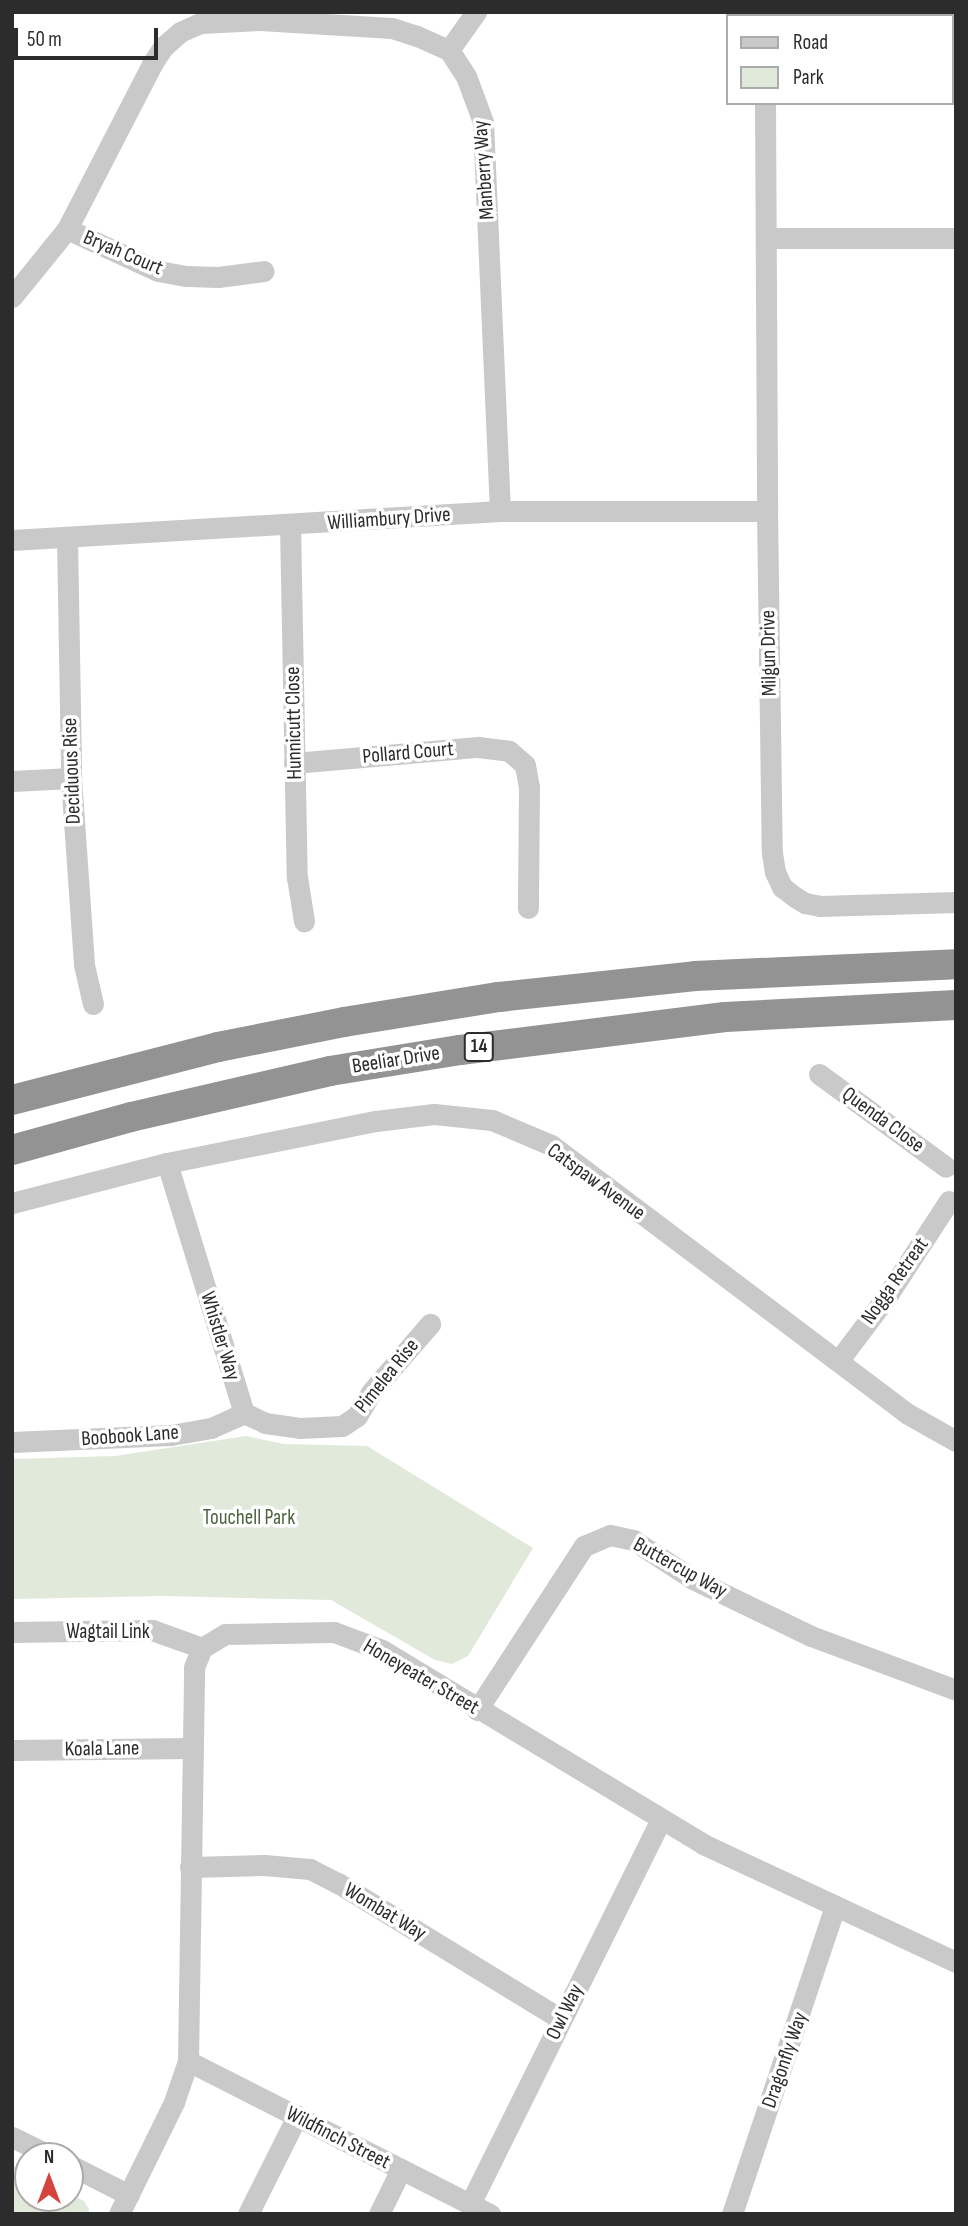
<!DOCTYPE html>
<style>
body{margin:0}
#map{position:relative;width:968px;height:2226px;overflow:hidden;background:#fff;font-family:"Sofia Sans Condensed",sans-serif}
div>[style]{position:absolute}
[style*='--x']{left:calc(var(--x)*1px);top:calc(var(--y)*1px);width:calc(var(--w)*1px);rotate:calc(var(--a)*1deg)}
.green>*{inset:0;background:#e1e9db}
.minor>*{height:21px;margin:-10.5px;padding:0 10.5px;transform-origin:10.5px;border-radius:10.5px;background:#c9c9c9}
.highway>*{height:30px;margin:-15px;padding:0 15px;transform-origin:15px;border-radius:15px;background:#939393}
span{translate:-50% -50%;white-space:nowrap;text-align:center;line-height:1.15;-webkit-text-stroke:7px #fff;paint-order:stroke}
.shield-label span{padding:2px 5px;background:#fff;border:2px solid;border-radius:5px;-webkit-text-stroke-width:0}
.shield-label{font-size:19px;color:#2c2c2c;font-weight:700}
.street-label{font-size:21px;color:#2c2c2c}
.park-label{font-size:21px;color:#4c633e}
.frame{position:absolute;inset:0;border:14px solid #2c2c2c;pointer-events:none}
.legend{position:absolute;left:726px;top:14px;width:228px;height:91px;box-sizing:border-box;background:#fff;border:2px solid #ababab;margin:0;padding:9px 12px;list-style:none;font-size:21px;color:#2c2c2c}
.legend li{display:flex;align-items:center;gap:14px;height:35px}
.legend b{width:35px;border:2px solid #ababab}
.north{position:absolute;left:14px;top:2142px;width:70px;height:70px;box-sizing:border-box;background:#fff;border:2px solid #ababab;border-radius:50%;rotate:0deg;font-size:19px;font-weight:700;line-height:28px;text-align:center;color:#2c2c2c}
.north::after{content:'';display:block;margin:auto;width:24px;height:32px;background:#d4433e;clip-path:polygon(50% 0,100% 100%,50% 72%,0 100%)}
.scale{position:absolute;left:14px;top:28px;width:144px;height:32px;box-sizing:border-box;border:4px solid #2c2c2c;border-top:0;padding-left:9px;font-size:21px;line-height:24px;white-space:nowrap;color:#2c2c2c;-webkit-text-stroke:5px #fff;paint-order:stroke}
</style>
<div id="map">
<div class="green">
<div style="clip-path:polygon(246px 1436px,284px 1444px,367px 1446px,533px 1548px,468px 1656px,452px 1664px,435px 1660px,331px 1600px,163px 1596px,12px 1599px,12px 1459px,115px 1456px)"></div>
<div style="clip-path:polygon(12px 2165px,28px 2173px,28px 2198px,70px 2198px,70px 2194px,84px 2201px,89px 2209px,88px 2214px,12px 2214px)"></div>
</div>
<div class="minor">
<div style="--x:765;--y:12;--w:4;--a:90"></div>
<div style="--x:449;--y:50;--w:47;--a:-54.6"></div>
<div style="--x:765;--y:103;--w:408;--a:89.7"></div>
<div style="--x:767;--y:511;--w:342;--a:89.2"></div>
<div style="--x:772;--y:853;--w:19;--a:81"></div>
<div style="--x:775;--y:872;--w:17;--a:65"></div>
<div style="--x:782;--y:887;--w:16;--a:38"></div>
<div style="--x:795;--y:897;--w:12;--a:31"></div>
<div style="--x:805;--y:903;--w:15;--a:11"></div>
<div style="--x:820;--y:906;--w:136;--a:-1.7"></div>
<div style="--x:67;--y:229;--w:100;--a:24.8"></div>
<div style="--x:158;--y:271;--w:29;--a:10"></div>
<div style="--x:187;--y:276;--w:31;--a:2"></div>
<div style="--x:218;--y:277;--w:46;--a:-7.4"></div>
<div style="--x:766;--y:238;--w:190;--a:0"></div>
<div style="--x:12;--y:297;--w:87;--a:-51"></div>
<div style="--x:67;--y:229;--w:186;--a:-62.7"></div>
<div style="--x:152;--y:64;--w:20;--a:-57"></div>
<div style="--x:163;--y:47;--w:23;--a:-41"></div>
<div style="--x:180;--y:32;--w:22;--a:-24"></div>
<div style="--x:200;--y:23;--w:60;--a:-2.9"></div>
<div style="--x:260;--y:20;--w:132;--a:3.5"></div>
<div style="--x:392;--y:28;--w:26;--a:18"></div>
<div style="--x:417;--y:36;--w:35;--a:24"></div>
<div style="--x:449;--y:50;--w:31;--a:57"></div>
<div style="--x:466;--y:76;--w:49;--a:69.7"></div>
<div style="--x:483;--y:122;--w:389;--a:87.5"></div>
<div style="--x:290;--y:525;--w:352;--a:88.9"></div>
<div style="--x:297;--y:877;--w:45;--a:81"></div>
<div style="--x:67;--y:537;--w:241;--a:89"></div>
<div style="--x:71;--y:778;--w:187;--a:86"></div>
<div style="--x:84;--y:965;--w:40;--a:77"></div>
<div style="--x:12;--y:540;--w:489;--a:-3.4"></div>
<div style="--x:500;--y:511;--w:267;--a:0"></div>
<div style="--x:294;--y:763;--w:185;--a:-5"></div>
<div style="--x:478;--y:747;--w:31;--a:7"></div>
<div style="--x:509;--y:751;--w:21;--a:41"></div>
<div style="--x:525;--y:765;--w:22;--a:80"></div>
<div style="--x:529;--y:787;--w:121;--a:90.5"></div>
<div style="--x:12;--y:781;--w:59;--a:-2.9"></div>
<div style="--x:819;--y:1074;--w:157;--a:36.2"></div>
<div style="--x:167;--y:1163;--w:262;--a:72.9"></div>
<div style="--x:244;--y:1413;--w:23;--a:25"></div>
<div style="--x:265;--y:1423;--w:35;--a:8"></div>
<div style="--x:300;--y:1428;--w:42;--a:-2.7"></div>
<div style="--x:342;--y:1426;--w:18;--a:-34"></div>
<div style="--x:357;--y:1416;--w:29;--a:-59"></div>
<div style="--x:372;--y:1391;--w:89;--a:-49.1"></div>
<div style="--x:12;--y:1203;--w:160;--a:-14.5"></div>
<div style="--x:167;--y:1163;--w:213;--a:-11.4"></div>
<div style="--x:376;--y:1121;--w:58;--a:-6.9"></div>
<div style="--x:434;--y:1114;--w:58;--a:5.9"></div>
<div style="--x:492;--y:1120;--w:64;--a:23"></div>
<div style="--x:551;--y:1145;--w:447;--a:37"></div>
<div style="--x:908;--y:1414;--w:55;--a:29.4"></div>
<div style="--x:839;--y:1360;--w:76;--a:-53"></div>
<div style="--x:885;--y:1299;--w:117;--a:-56.9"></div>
<div style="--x:12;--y:1442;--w:159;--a:-2.5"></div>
<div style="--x:171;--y:1435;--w:41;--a:-9.9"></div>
<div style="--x:211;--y:1428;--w:36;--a:-24"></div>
<div style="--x:12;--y:1632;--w:140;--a:-0.8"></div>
<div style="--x:152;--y:1630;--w:53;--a:19.8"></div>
<div style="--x:477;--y:1710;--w:196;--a:-56.9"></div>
<div style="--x:584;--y:1546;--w:28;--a:-23"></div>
<div style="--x:610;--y:1535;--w:24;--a:12"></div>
<div style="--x:633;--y:1540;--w:72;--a:33"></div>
<div style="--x:693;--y:1579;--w:131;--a:25.8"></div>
<div style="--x:811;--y:1636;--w:155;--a:20.4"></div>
<div style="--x:12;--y:1750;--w:181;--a:-0.6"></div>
<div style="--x:190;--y:1867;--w:74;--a:-1.5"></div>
<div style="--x:264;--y:1865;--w:46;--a:5"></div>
<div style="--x:310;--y:1869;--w:31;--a:27"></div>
<div style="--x:338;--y:1883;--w:261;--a:31.4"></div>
<div style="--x:188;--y:2061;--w:339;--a:26.9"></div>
<div style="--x:12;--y:2137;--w:43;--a:26"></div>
<div style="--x:70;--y:2165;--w:66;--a:27"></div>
<div style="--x:470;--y:2204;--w:429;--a:-63.6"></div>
<div style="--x:119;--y:2214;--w:125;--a:-63.8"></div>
<div style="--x:174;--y:2102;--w:43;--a:-71.1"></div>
<div style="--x:188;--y:2061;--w:394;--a:-89.1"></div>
<div style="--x:194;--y:1667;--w:21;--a:-67"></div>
<div style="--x:202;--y:1648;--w:27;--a:-31"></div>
<div style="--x:225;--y:1634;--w:109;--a:-1.1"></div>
<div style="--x:334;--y:1632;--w:51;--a:20.6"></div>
<div style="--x:382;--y:1650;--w:375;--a:31.1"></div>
<div style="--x:703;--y:1844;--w:279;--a:25"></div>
<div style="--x:248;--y:2214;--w:110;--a:-63.4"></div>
<div style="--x:379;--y:2214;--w:50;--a:-63.9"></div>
<div style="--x:732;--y:2214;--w:325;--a:-71.5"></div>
</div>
<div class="highway">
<div style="--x:12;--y:1100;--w:213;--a:-14.4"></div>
<div style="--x:218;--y:1047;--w:128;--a:-11.2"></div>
<div style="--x:344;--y:1022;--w:157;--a:-9.2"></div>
<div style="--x:499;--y:997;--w:197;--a:-6.1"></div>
<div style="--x:695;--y:976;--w:261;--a:-2.6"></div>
<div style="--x:12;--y:1150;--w:123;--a:-15.5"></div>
<div style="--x:131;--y:1117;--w:204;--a:-13"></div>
<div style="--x:330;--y:1071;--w:132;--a:-9.2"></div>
<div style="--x:460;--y:1050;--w:267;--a:-7.1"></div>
<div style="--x:725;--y:1017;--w:231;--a:-3"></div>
</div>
<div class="shield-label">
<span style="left:479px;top:1047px">14</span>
</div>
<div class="street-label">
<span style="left:484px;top:170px;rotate:-94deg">Manberry Way</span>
<span style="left:123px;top:253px;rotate:23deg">Bryah Court</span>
<span style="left:389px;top:519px;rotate:-4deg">Williambury Drive</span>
<span style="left:769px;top:653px;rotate:-91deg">Milgun Drive</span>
<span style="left:294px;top:723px;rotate:-91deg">Hunnicutt Close</span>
<span style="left:408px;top:753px;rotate:-5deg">Pollard Court</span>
<span style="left:72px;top:771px;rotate:-92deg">Deciduous Rise</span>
<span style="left:396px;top:1060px;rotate:-9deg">Beeliar Drive</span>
<span style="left:883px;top:1120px;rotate:36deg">Quenda Close</span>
<span style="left:596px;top:1182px;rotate:36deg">Catspaw Avenue</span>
<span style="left:895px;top:1281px;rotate:-55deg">Nogga Retreat</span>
<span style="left:220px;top:1336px;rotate:73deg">Whistler Way</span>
<span style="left:387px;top:1376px;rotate:-51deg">Pimelea Rise</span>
<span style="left:130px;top:1436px;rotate:-4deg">Boobook Lane</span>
<span style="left:680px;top:1568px;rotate:29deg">Buttercup Way</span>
<span style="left:108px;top:1632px">Wagtail Link</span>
<span style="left:421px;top:1677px;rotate:30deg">Honeyeater Street</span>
<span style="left:102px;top:1749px;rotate:-1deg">Koala Lane</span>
<span style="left:385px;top:1912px;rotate:31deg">Wombat Way</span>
<span style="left:565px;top:2012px;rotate:-64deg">Owl Way</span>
<span style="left:785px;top:2060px;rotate:-71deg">Dragonfly Way</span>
<span style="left:338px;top:2138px;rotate:27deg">Wildfinch Street</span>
</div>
<div class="park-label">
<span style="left:249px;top:1518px">Touchell Park</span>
</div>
<div class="frame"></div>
<ul class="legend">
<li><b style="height:9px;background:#c9c9c9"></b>Road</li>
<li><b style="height:19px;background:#e1e9db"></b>Park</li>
</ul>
<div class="north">N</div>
<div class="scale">50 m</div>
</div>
